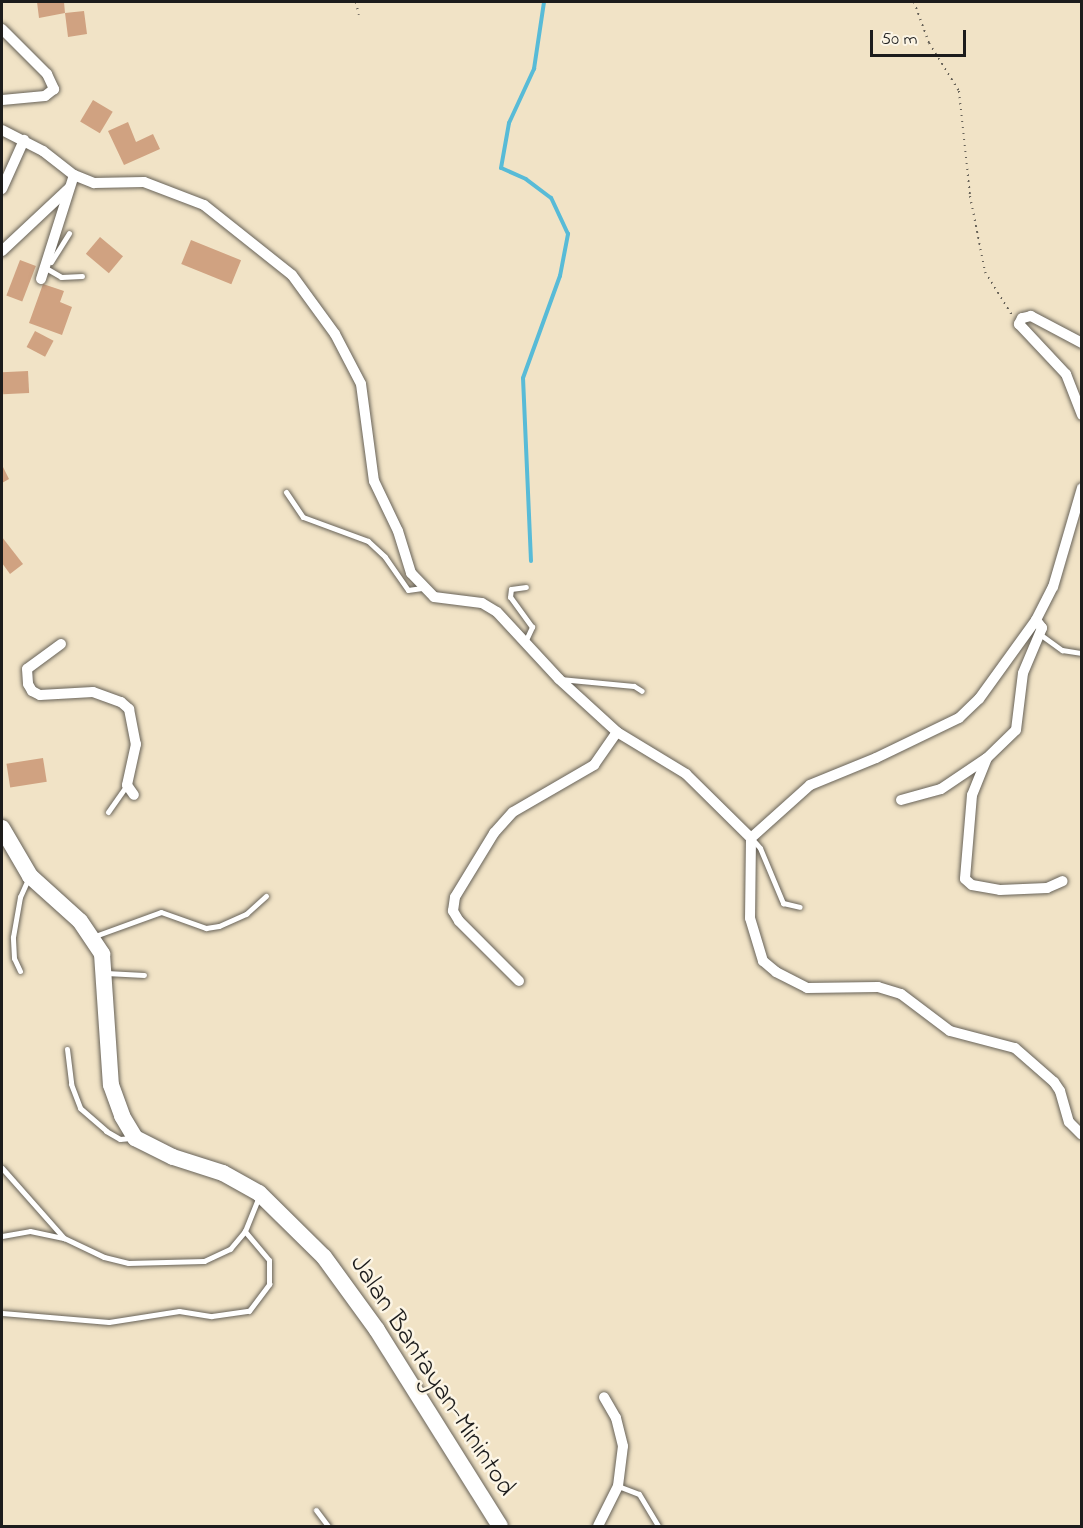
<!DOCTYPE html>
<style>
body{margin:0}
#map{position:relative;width:1083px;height:1528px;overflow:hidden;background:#f1e3c6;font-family:"Indie Flower",sans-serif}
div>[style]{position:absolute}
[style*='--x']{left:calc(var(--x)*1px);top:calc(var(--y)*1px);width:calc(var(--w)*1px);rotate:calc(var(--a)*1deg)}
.stream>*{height:4px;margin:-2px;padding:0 2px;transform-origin:2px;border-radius:2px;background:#58bbd7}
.building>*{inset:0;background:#d0a281;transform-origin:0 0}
.path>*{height:2px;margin-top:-1px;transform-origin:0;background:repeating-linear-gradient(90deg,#676258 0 1.5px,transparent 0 6px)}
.roads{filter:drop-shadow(0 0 2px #676258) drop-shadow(0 0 2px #676258)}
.service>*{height:5px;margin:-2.5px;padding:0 2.5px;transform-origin:2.5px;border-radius:2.5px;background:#fff}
.minor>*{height:10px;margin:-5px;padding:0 5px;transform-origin:5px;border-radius:5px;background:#fff}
.primary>*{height:16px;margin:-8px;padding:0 8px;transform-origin:8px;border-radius:8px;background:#fff}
span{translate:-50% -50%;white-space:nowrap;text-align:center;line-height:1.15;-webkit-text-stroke:5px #fcf5e5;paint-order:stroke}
.street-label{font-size:27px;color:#1c1c1c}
.frame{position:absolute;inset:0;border:3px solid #1c1c1c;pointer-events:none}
.scale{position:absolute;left:870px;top:30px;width:96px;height:27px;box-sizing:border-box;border:3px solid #1c1c1c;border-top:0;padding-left:8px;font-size:18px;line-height:21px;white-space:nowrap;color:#1c1c1c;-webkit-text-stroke:4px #fcf5e5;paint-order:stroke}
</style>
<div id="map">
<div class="stream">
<div style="--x:531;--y:561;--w:183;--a:-92.5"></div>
<div style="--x:523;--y:378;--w:109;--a:-70.1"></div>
<div style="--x:560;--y:276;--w:43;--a:-79.2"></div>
<div style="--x:568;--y:234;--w:40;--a:-115"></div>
<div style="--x:551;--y:198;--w:31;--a:-143"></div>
<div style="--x:526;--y:179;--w:27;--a:-156"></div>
<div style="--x:501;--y:168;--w:46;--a:-79.9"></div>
<div style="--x:509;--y:123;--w:60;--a:-65.2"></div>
<div style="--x:534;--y:69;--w:68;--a:-81.5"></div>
</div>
<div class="building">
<div style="clip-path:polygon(37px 2px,64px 2px,65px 13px,84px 11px,87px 34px,68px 37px,65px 13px,39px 18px)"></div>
<div style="left:93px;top:100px;width:23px;height:25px;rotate:31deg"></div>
<div style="clip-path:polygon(128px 122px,136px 142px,153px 134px,160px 149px,124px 165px,108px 131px)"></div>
<div style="left:100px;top:237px;width:30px;height:22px;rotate:40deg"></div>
<div style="left:191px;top:240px;width:54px;height:26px;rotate:22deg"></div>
<div style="left:20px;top:260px;width:17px;height:38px;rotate:21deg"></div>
<div style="clip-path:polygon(43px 284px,64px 291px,60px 302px,72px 307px,62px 335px,29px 323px)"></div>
<div style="left:35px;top:331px;width:21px;height:18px;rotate:28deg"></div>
<div style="left:28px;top:371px;width:22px;height:26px;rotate:87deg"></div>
<div style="clip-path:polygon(2px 465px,9px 479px,2px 483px)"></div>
<div style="clip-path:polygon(2px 537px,23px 564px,10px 574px,2px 563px)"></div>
<div style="left:43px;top:758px;width:24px;height:37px;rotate:81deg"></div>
</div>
<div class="path">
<div style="--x:356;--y:2;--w:13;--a:77"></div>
<div style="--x:914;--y:2;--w:44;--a:69.9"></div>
<div style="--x:929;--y:43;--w:57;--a:58"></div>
<div style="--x:959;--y:91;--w:106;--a:84"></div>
<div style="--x:970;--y:196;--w:77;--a:78.8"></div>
<div style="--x:985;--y:272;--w:51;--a:57.9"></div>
</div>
<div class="roads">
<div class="service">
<div style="--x:51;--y:262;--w:34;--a:-58"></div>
<div style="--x:44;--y:267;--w:20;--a:30"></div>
<div style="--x:61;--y:277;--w:21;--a:-3"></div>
<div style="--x:286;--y:492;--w:30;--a:56"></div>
<div style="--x:303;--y:517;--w:69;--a:20.3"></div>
<div style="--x:368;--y:541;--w:23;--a:43"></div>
<div style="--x:385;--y:557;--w:40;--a:55.1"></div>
<div style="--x:408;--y:590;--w:14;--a:-8"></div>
<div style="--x:1041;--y:635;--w:26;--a:36"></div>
<div style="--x:1062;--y:650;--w:20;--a:9"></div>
<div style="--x:525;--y:642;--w:17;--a:-65"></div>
<div style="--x:532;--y:627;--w:37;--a:-126"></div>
<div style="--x:510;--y:597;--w:8;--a:-83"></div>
<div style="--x:511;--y:589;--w:15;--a:-8"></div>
<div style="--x:560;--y:679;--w:74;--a:5.4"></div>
<div style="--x:634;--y:686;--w:9;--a:32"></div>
<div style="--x:108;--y:812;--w:33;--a:-55"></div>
<div style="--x:752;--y:839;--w:12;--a:48"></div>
<div style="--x:760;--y:848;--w:60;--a:67.3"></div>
<div style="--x:783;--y:903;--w:17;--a:13"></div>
<div style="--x:95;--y:936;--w:70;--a:-20"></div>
<div style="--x:161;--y:912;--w:48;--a:19.6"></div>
<div style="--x:206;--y:928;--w:13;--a:-9"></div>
<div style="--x:219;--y:926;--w:30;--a:-24"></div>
<div style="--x:246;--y:914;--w:27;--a:-42"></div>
<div style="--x:20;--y:971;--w:14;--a:-115"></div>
<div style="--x:14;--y:958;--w:21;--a:-93"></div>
<div style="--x:13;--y:937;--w:41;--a:-80.1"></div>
<div style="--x:20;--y:897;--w:22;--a:-66"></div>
<div style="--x:106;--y:973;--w:38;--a:3"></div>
<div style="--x:67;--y:1049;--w:35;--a:83"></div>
<div style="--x:71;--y:1084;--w:26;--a:69"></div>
<div style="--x:80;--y:1108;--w:35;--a:41"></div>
<div style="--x:106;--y:1131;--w:16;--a:30"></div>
<div style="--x:120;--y:1139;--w:11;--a:-5"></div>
<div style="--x:2;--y:1168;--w:94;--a:48.5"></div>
<div style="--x:64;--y:1238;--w:44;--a:25.4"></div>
<div style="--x:104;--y:1257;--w:25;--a:14"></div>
<div style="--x:128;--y:1263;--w:76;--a:-1.5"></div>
<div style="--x:204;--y:1261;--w:29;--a:-25"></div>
<div style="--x:230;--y:1249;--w:23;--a:-50"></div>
<div style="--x:245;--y:1231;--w:35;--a:-68"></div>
<div style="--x:2;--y:1236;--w:28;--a:-10"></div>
<div style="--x:30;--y:1231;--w:33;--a:12"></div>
<div style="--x:2;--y:1313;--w:107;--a:4.8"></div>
<div style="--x:109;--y:1322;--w:71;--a:-8.9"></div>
<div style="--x:179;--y:1311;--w:33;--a:9"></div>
<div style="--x:212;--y:1316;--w:37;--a:-8"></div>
<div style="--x:249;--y:1311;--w:34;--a:-53"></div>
<div style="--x:269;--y:1284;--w:24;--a:-90"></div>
<div style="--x:269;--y:1260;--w:38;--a:-130"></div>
<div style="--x:618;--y:1486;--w:22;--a:21"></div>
<div style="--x:639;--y:1494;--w:37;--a:59"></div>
<div style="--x:316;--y:1510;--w:20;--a:53"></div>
</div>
<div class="minor">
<div style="--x:2;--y:29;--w:64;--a:45"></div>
<div style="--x:47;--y:74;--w:17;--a:65"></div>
<div style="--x:54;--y:89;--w:11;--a:142"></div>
<div style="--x:45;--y:96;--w:43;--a:174.7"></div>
<div style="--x:2;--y:130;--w:46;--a:27.1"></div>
<div style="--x:43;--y:151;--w:39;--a:38"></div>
<div style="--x:74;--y:175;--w:22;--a:22"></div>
<div style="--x:94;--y:183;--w:50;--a:-1.1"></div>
<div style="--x:144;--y:182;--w:64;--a:21"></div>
<div style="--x:204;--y:205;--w:112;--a:38.5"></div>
<div style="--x:292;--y:275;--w:73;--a:53.9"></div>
<div style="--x:335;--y:334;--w:56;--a:62.5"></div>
<div style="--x:361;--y:384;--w:98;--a:82.4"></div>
<div style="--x:374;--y:481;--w:55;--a:64.4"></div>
<div style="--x:398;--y:531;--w:44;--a:72.8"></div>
<div style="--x:411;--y:573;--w:33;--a:46"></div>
<div style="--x:434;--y:597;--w:48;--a:7.1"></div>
<div style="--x:482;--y:603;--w:17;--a:31"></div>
<div style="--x:497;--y:612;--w:91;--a:47.2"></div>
<div style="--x:559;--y:679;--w:79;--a:42.4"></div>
<div style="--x:617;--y:732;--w:81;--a:31.3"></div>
<div style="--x:686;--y:774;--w:91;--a:44.6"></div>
<div style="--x:751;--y:838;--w:80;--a:90.7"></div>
<div style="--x:750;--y:918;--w:45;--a:73.2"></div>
<div style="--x:763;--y:961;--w:17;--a:40"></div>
<div style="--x:776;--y:972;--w:35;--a:27"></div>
<div style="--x:807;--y:988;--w:71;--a:-0.8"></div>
<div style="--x:878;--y:987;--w:24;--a:17"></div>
<div style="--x:901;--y:994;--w:61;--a:37.1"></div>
<div style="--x:950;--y:1031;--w:67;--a:14.7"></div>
<div style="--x:1015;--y:1048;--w:52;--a:41.1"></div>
<div style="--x:1054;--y:1082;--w:11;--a:56"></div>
<div style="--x:1060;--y:1091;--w:32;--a:74"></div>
<div style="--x:1069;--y:1122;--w:18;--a:45"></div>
<div style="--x:2;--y:189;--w:54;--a:-65.8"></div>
<div style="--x:2;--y:251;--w:92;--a:-43.2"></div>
<div style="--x:41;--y:279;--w:109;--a:-72.4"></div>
<div style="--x:1082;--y:343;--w:58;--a:-152.1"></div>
<div style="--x:1031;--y:316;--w:9;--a:167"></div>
<div style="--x:1022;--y:318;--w:7;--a:117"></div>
<div style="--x:1019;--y:324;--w:69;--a:46.8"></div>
<div style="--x:1066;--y:374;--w:44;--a:68.7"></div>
<div style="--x:61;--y:644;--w:42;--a:143.7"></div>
<div style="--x:27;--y:669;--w:15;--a:86"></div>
<div style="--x:28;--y:684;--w:8;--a:60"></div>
<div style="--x:32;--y:691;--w:9;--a:27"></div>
<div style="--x:40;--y:695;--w:53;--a:-3.2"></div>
<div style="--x:93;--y:692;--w:30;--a:20"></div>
<div style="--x:121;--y:702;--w:11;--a:41"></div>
<div style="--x:129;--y:709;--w:36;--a:79"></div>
<div style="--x:136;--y:744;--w:42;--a:102.4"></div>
<div style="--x:127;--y:785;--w:12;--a:55"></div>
<div style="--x:987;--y:758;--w:40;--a:-44"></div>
<div style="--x:1016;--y:730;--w:57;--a:-83"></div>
<div style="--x:1023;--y:673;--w:49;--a:-67.1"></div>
<div style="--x:1042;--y:628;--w:10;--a:-127"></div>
<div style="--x:901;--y:800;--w:41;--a:-15.4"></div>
<div style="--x:941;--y:789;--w:55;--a:-34"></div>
<div style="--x:987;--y:758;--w:40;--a:112"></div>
<div style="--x:972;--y:795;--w:84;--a:94.8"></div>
<div style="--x:965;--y:879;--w:9;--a:41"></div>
<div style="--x:972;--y:885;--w:28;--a:10"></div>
<div style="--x:1000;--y:890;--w:47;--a:-2.4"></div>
<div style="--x:1047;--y:888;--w:17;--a:-24"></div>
<div style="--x:751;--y:838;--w:79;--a:-41.9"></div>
<div style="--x:810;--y:785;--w:71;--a:-22.2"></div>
<div style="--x:876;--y:758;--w:92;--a:-25.7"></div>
<div style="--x:959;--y:718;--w:28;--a:-44"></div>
<div style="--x:979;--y:699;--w:97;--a:-54.2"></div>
<div style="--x:1036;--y:620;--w:37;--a:-63"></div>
<div style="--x:1053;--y:587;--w:103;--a:-73.7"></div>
<div style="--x:519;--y:981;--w:85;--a:-135"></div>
<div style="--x:459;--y:921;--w:12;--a:-121"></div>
<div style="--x:453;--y:911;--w:14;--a:-82"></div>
<div style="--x:455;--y:897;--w:75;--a:-58.6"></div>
<div style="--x:494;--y:833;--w:28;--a:-48"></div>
<div style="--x:513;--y:812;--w:94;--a:-30.1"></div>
<div style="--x:594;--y:765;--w:40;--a:-55.1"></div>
<div style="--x:598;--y:1526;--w:45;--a:-63.4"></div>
<div style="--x:618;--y:1486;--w:40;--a:-82.9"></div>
<div style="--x:623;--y:1446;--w:29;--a:-104"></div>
<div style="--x:616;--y:1418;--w:24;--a:-120"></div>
</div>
<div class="primary">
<div style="--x:2;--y:828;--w:56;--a:59.7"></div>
<div style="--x:30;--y:876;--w:67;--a:42"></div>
<div style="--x:80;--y:921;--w:40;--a:56"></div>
<div style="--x:102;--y:954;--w:131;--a:86.1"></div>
<div style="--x:111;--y:1085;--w:33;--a:70"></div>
<div style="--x:122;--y:1116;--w:26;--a:59"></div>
<div style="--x:135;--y:1138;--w:42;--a:26.6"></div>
<div style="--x:173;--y:1157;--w:52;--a:17.7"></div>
<div style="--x:223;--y:1173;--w:41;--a:29.1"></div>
<div style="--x:259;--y:1193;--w:91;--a:44.6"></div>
<div style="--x:324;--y:1257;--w:90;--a:54"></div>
<div style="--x:377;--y:1330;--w:231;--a:57.9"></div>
</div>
</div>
<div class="street-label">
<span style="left:432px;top:1376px;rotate:57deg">Jalan Bantayan-Minintod</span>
</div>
<div class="frame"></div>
<div class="scale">50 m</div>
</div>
